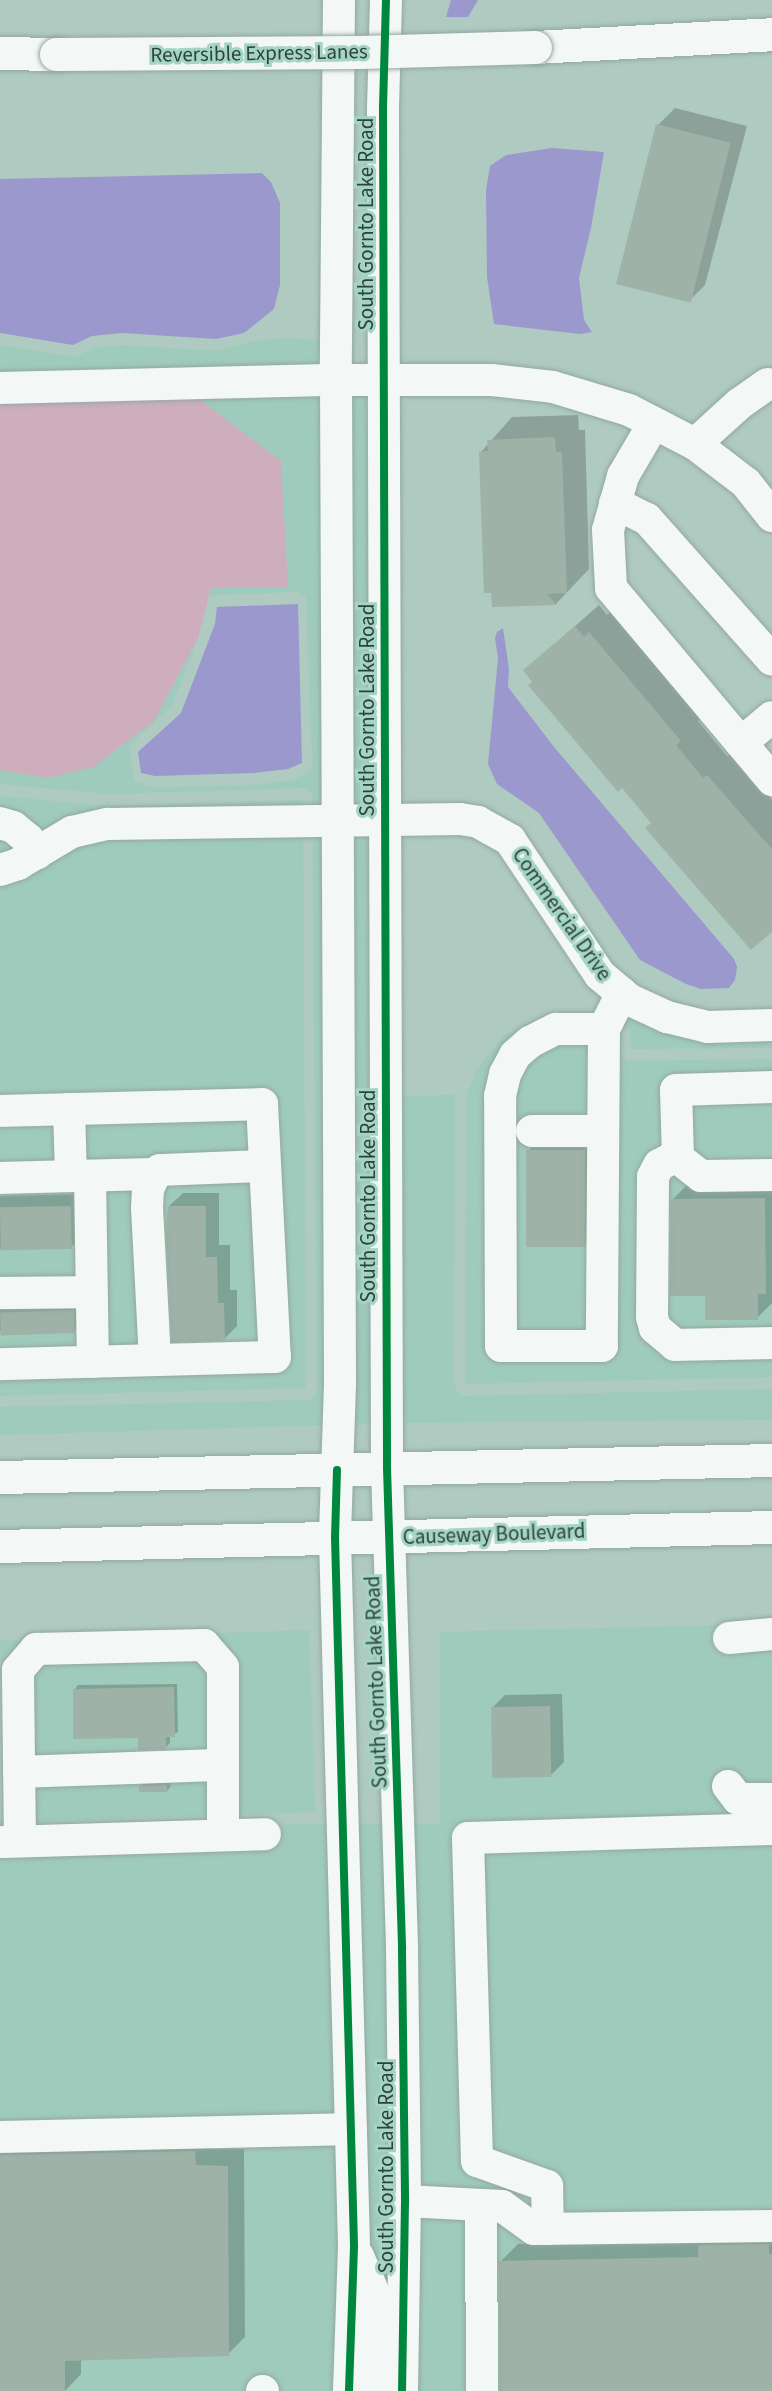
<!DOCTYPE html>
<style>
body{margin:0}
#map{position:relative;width:772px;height:2391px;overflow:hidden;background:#afcac0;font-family:"Source Sans 3",sans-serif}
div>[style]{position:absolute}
.built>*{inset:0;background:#9fcbbc;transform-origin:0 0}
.green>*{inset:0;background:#ceadbc}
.water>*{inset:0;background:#9b98cd}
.shadow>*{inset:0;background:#0003}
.building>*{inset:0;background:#9fb2a8;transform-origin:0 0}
.roads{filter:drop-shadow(0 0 2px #93a8a1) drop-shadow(0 0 2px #93a8a1)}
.minor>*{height:32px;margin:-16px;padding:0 16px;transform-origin:16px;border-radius:16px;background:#f3f7f6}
.major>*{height:33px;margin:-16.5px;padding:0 16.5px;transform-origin:16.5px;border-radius:16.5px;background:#f3f7f6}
.highway>*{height:33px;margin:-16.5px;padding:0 16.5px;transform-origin:16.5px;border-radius:16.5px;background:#f3f7f6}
.bridges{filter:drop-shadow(0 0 2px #93a8a1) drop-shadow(0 0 2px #93a8a1)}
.highway-bridge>*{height:33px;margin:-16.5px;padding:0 16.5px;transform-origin:16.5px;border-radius:16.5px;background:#f3f7f6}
.cycleway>*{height:8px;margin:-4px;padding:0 4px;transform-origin:4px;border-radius:4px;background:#00873e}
span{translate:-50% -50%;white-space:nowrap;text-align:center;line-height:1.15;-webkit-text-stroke:6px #a4d5c4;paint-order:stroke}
.street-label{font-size:21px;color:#2e423b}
</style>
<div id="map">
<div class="built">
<i style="clip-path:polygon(282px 338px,324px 340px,326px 1425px,0 1435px,0 1407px,306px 1400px,313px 1398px,317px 1388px,312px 793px,303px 788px,108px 794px,0 784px,0 770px,48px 778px,182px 669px,198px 638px,172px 705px,129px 746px,134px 781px,155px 788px,255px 785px,294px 780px,310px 771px,312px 763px,306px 597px,297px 592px,217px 595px,210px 598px,211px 588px,0 401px,0 345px,75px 357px,95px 348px,122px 345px,216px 351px,253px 341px)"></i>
<i style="clip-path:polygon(349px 394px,366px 394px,372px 824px,368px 1096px,373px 1096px,374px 1424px,351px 1425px)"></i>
<i style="clip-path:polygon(0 796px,107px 806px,303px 800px,306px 1388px,0 1396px)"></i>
<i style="clip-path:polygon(581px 1015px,620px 1035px,621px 1061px,772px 1059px,772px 1377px,465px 1384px,466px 1096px,477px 1069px,505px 1035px,542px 1016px)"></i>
<i style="clip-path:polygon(608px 1016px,772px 1039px,772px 1048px,631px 1049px,630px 1029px)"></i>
<i style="clip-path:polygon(455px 1095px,454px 1384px,458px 1394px,465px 1396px,772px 1389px,772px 1420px,399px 1423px,398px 1096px)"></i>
<i style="clip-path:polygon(772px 1624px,772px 2391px,0 2391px,0 1825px,440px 1824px,440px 1632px)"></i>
<i style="left:309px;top:1630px;width:182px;height:309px;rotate:88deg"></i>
</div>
<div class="green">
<i style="clip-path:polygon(192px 394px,281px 461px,288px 587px,211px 588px,198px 638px,154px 721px,93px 767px,48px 778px,0 770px,0 401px)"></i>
</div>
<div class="water">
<i style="clip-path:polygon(451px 0,478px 0,468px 17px,446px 17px)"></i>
<i style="clip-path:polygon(552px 148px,604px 152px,591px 228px,579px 278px,584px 320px,592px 332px,580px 334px,494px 324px,487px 277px,486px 190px,490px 166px,506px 155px)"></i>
<i style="clip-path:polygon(262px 173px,271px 182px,280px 203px,280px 285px,274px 309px,244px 333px,216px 339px,122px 333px,92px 336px,73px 345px,0 333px,0 179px)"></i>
<i style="clip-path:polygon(298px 604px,302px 763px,288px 769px,254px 773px,155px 776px,141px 773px,138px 752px,181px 713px,215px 624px,217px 607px)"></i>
<i style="clip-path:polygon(503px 628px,509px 669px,508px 687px,554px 747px,734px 959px,737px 967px,735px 980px,729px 988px,701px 989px,686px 984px,640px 960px,539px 813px,497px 784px,488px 764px,498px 658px,495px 638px,497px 632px)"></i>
</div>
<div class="shadow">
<i style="clip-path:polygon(675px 108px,747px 126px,705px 285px,688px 302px,658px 125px)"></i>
<i style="clip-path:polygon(578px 415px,579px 430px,585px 430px,589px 569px,556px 604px,493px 606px,481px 452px,512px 417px)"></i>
<i style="clip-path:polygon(599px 605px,607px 615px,613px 610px,703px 717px,698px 721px,727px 756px,731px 753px,772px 800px,772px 930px,653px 823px,525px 670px)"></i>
<i style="clip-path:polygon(598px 1137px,597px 1233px,584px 1246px,528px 1151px,541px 1138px)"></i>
<i style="clip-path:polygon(772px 1182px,772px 1303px,757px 1318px,706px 1294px,672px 1200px,689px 1183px)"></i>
<i style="clip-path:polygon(183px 1193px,219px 1193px,219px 1245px,230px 1245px,230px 1290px,237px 1290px,237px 1326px,224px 1339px,169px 1206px)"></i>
<i style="clip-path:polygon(84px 1194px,85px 1234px,71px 1247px,0 1249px,0 1196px)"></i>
<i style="clip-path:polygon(0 1306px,78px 1307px,78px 1327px,74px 1331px,0 1331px)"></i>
<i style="clip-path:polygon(177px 1684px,178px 1732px,170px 1736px,170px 1743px,166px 1747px,140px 1736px,74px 1690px,78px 1685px)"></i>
<i style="clip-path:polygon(562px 1694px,564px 1762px,551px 1775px,492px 1708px,505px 1695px)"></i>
<i style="clip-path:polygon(145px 1782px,170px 1782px,171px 1786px,167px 1791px,141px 1786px)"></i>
<i style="clip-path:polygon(212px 2134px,212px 2149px,244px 2149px,245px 2337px,228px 2354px,81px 2359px,81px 2374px,65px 2391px,0 2389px,0 2144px)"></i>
<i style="clip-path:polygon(772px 2228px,772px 2391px,502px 2391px,501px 2261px,518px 2244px,704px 2241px)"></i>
</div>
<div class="building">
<i style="left:656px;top:124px;width:77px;height:165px;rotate:14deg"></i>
<i style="clip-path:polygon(555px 437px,556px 452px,562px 452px,567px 593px,547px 594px,557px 605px,492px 607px,491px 593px,484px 593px,479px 452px,488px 451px,487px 440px)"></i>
<i style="clip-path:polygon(575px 626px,584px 637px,589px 632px,681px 741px,676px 745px,703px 778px,707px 775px,772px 849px,772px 932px,751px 950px,645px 828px,651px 823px,622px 788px,618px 792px,528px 685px,532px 682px,523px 670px)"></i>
<i style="left:526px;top:1150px;width:59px;height:97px"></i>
<i style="clip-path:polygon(765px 1198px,766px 1294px,758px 1294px,758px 1320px,705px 1320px,705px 1296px,670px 1296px,671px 1199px)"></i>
<i style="left:71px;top:1206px;width:43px;height:71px;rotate:89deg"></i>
<i style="clip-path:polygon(168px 1206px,206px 1206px,206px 1257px,217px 1257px,218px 1303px,224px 1303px,225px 1340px,172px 1342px,166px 1232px)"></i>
<i style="left:74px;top:1310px;width:23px;height:74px;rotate:88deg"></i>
<i style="clip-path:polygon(174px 1687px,175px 1737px,166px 1737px,166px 1749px,138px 1750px,138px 1738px,73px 1739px,73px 1689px)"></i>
<i style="left:550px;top:1706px;width:71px;height:59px;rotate:89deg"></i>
<i style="clip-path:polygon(167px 1785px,167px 1792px,139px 1792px,139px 1786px)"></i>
<i style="clip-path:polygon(195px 2151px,196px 2165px,228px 2166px,229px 2356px,65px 2361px,65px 2391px,0 2391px,0 2155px)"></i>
<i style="clip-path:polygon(769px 2244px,769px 2254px,772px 2254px,772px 2391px,500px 2391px,499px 2261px,698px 2257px,698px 2245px)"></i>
</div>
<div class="roads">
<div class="minor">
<i style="left:339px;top:0;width:380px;rotate:90.5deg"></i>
<i style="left:336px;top:380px;width:1004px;rotate:89.77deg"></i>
<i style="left:340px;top:1384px;width:154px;rotate:91.9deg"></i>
<i style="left:335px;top:1538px;width:709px;rotate:88.46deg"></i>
<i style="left:354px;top:2247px;width:144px;rotate:92deg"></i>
<i style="left:386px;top:0;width:109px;rotate:91.6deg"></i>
<i style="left:383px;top:109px;width:1359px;rotate:89.83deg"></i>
<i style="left:387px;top:1468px;width:482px;rotate:88.2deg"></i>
<i style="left:402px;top:1950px;width:251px;rotate:89.3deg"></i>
<i style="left:405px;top:2201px;width:190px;rotate:90.9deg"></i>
<i style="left:0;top:388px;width:336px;rotate:-1.4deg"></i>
<i style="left:336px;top:380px;width:155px"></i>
<i style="left:491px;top:380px;width:62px;rotate:6.4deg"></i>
<i style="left:553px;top:387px;width:79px;rotate:16.8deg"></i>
<i style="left:629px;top:410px;width:74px;rotate:27.3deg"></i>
<i style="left:695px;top:444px;width:64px;rotate:37.4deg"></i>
<i style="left:746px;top:483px;width:42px;rotate:51.8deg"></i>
<i style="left:654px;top:423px;width:61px;rotate:120.3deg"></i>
<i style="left:623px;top:476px;width:56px;rotate:105.5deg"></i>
<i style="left:608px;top:530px;width:58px;rotate:87deg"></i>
<i style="left:611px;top:588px;width:251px;rotate:50deg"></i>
<i style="left:695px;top:444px;width:59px;rotate:-42.3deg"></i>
<i style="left:739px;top:404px;width:35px;rotate:-35deg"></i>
<i style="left:615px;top:503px;width:36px;rotate:27deg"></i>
<i style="left:647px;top:519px;width:188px;rotate:48.4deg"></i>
<i style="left:741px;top:743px;width:40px;rotate:-40deg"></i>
<i style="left:0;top:823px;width:14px;rotate:17deg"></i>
<i style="left:13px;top:827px;width:19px;rotate:39deg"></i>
<i style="left:28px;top:839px;width:17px;rotate:57deg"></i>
<i style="left:0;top:870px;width:19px;rotate:-18deg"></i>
<i style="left:18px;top:864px;width:63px;rotate:-30.7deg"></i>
<i style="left:72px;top:832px;width:37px;rotate:-13deg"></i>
<i style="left:108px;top:824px;width:352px;rotate:-0.8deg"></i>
<i style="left:460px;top:819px;width:18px;rotate:9deg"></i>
<i style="left:478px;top:822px;width:37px;rotate:29deg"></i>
<i style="left:510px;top:840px;width:162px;rotate:56.3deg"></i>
<i style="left:600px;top:975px;width:39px;rotate:40deg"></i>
<i style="left:630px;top:1000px;width:41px;rotate:24.7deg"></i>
<i style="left:667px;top:1017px;width:42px;rotate:13.7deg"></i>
<i style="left:708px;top:1027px;width:64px;rotate:-1.8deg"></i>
<i style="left:604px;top:1029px;width:317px;rotate:90.4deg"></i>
<i style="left:602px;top:1346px;width:101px;rotate:180deg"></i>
<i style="left:501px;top:1346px;width:250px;rotate:-90.2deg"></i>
<i style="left:500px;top:1096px;width:23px;rotate:-77deg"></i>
<i style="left:505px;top:1074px;width:21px;rotate:-62deg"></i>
<i style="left:515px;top:1055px;width:20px;rotate:-41deg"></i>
<i style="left:530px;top:1042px;width:29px;rotate:-27deg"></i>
<i style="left:556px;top:1029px;width:48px"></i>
<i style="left:604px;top:1029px;width:40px;rotate:-63.4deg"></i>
<i style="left:772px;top:1087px;width:96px;rotate:178.2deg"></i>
<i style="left:676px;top:1090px;width:68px;rotate:88.3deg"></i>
<i style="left:678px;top:1158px;width:29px;rotate:38deg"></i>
<i style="left:701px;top:1176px;width:71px;rotate:-0.8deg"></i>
<i style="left:69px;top:1109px;width:67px;rotate:88.3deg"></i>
<i style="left:0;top:1111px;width:262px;rotate:-1.5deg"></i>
<i style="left:262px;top:1104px;width:253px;rotate:87.1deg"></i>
<i style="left:275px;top:1357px;width:275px;rotate:178.5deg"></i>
<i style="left:532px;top:1131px;width:70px"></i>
<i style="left:678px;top:1155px;width:21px;rotate:152deg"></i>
<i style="left:659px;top:1165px;width:13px;rotate:117deg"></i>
<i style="left:653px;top:1177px;width:140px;rotate:90.4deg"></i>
<i style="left:652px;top:1317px;width:11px;rotate:75deg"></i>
<i style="left:655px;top:1328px;width:26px;rotate:40deg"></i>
<i style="left:675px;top:1345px;width:97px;rotate:-1.2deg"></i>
<i style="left:90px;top:1176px;width:186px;rotate:89.1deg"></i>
<i style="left:0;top:1178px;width:155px;rotate:-1.5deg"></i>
<i style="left:0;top:1293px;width:91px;rotate:-0.6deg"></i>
<i style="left:155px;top:1360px;width:152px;rotate:-93deg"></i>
<i style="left:147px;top:1208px;width:19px;rotate:-87deg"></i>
<i style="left:148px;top:1189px;width:17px;rotate:-65deg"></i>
<i style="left:155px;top:1174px;width:6px;rotate:-39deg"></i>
<i style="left:160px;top:1170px;width:105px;rotate:-2.2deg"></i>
<i style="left:729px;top:1638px;width:43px;rotate:-5.3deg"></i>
<i style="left:19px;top:1772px;width:204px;rotate:-2deg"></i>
<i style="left:728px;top:1786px;width:16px;rotate:52deg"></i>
<i style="left:738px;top:1799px;width:34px"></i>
<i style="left:20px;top:1841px;width:171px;rotate:-90.7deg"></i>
<i style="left:18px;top:1670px;width:28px;rotate:-49deg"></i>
<i style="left:36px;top:1649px;width:168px;rotate:-1.4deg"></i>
<i style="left:204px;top:1645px;width:29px;rotate:49deg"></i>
<i style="left:223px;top:1667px;width:168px;rotate:90deg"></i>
<i style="left:1px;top:1842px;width:264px;rotate:-1.7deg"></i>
<i style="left:0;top:2137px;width:351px;rotate:-1.3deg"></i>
<i style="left:405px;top:2201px;width:97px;rotate:3deg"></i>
<i style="left:502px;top:2206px;width:39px;rotate:36deg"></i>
<i style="left:534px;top:2229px;width:238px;rotate:-0.7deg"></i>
<i style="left:481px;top:2205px;width:186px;rotate:89.7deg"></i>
<i style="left:548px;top:2229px;width:43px;rotate:-91.3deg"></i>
<i style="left:547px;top:2186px;width:74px;rotate:-160.3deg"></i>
<i style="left:477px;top:2161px;width:323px;rotate:-91.6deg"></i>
<i style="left:468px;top:1838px;width:304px;rotate:-1.7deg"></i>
<i style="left:358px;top:2256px;width:46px;rotate:66.8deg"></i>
<i style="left:376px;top:2298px;width:93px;rotate:88.8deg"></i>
<i style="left:262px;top:2391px;width:1px"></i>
</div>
<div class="major">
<i style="left:0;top:1477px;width:772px;rotate:-1.26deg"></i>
<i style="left:0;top:1546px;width:772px;rotate:-1.41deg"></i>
</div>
<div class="highway">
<i style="left:535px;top:47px;width:237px;rotate:-3.1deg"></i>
<i style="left:0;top:53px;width:56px;rotate:1deg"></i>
</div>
</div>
<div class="bridges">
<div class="highway-bridge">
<i style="left:56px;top:54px;width:304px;rotate:-0.4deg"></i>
<i style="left:360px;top:52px;width:175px;rotate:-1.6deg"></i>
</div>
</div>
<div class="cycleway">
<i style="left:386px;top:0;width:109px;rotate:91.6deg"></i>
<i style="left:383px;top:109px;width:1359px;rotate:89.83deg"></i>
<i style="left:387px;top:1468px;width:482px;rotate:88.2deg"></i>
<i style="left:402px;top:1950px;width:251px;rotate:89.3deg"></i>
<i style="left:405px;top:2201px;width:190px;rotate:90.9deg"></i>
<i style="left:337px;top:1470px;width:68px;rotate:91.7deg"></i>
<i style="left:335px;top:1538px;width:709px;rotate:88.46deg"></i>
<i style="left:354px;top:2247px;width:144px;rotate:92deg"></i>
</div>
<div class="street-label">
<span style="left:259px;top:53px;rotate:-1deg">Reversible Express Lanes</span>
<span style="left:366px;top:224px;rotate:-90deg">South Gornto Lake Road</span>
<span style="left:367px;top:710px;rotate:-90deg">South Gornto Lake Road</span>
<span style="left:562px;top:914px;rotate:55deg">Commercial Drive</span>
<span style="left:368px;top:1196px;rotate:-90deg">South Gornto Lake Road</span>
<span style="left:494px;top:1534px;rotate:-2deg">Causeway Boulevard</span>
<span style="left:376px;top:1682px;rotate:-92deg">South Gornto Lake Road</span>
<span style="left:386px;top:2167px;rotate:-90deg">South Gornto Lake Road</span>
</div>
</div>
